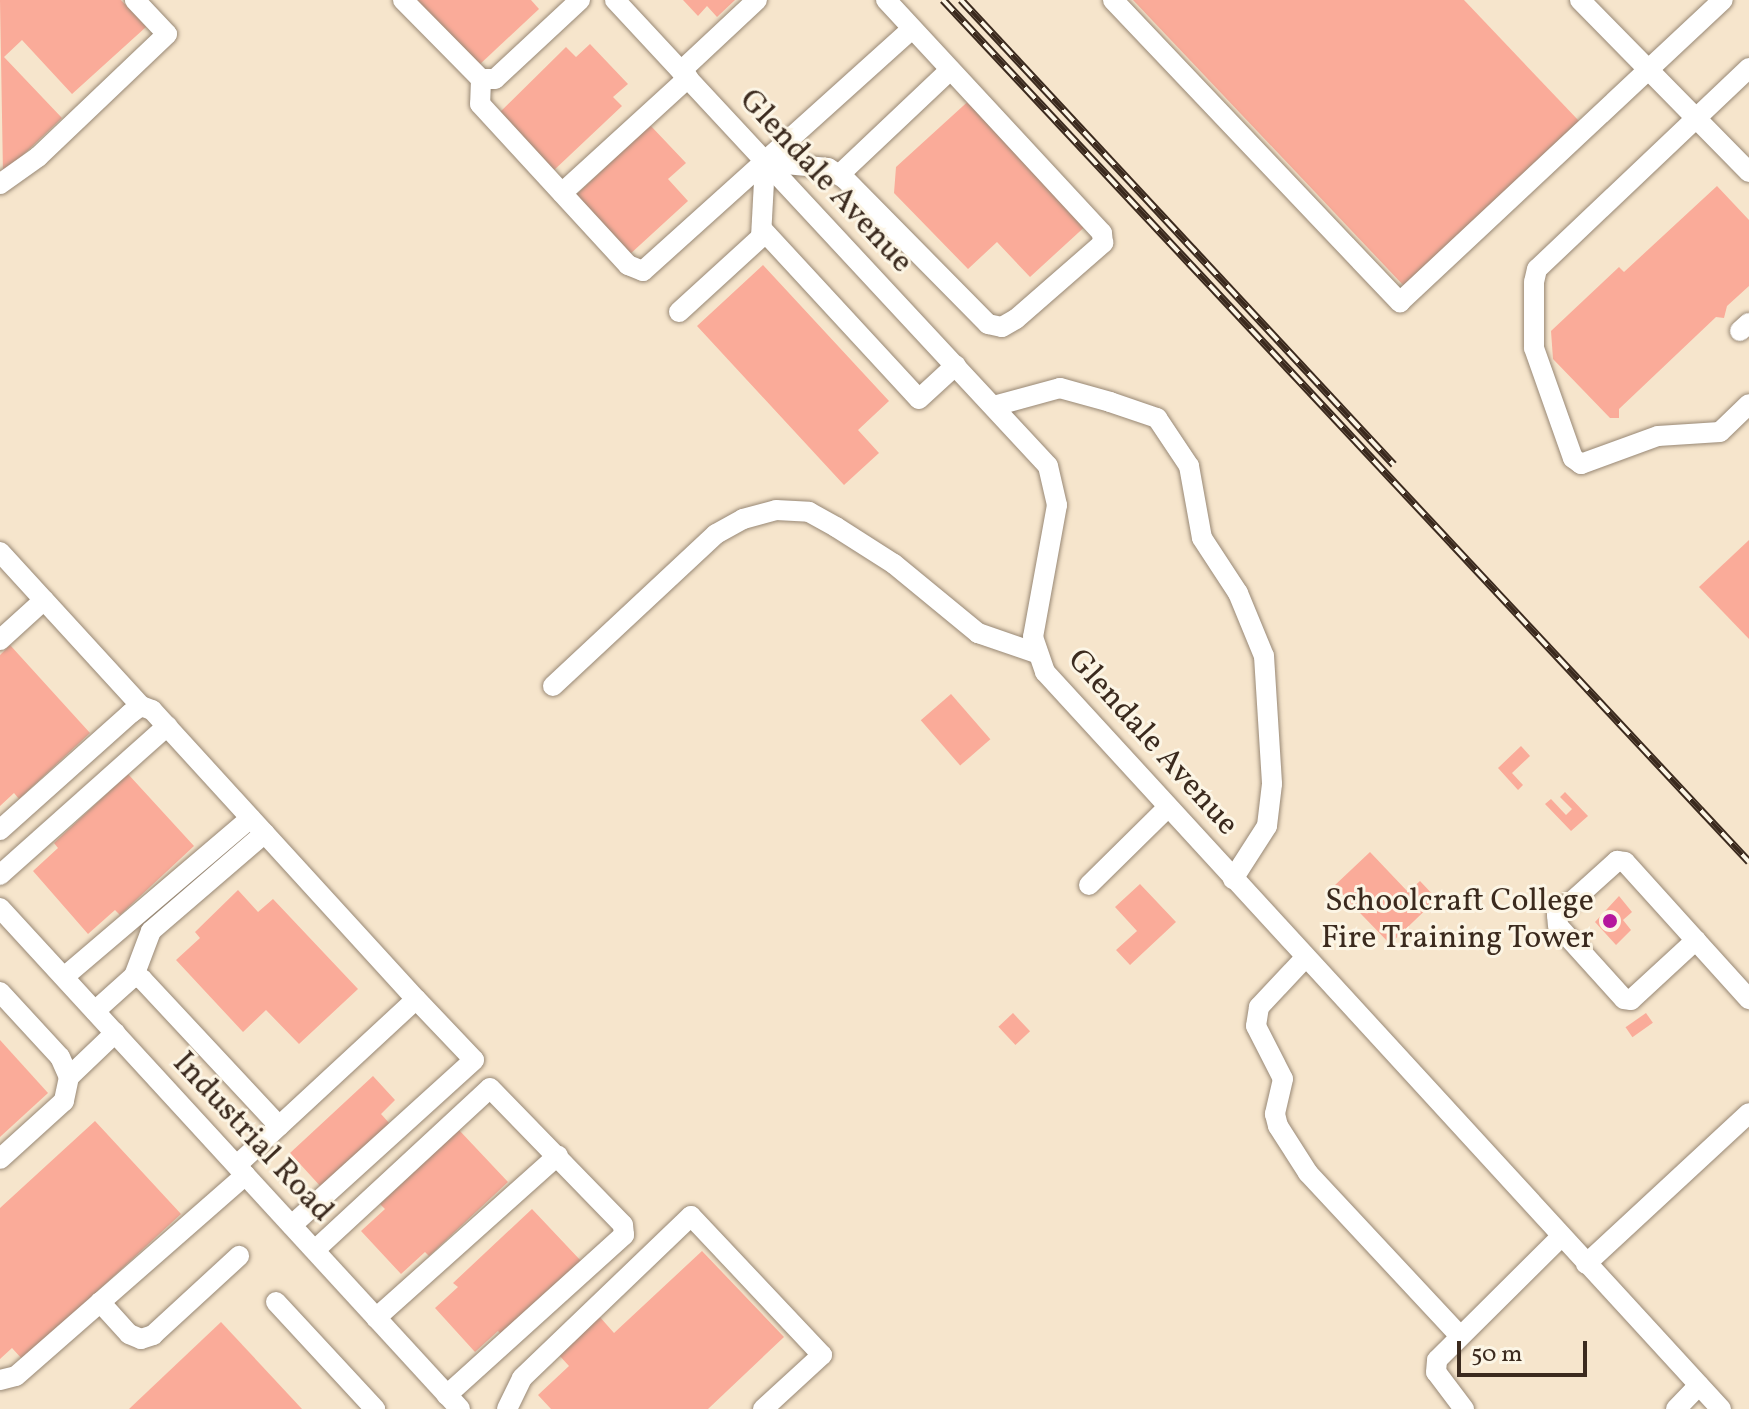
<!DOCTYPE html>
<style>
body{margin:0}
#map{position:relative;width:1749px;height:1409px;overflow:hidden;background:#f6e5cc;font-family:Vollkorn,serif}
div>[style]{position:absolute}
.building>*{inset:0;background:#faab99;transform-origin:0 0}
.roads{filter:drop-shadow(0 0 2px #988875) drop-shadow(0 0 2px #988875)}
.minor>*{height:20px;margin:-10px;padding:0 10px;transform-origin:10px;border-radius:10px;background:#fff}
.rail>*{height:8px;margin-top:-4px;transform-origin:0;background:repeating-linear-gradient(90deg,#fcf5e5 0 15px,#3b2a1e 0 30px);box-sizing:border-box;border-block:2px solid #3b2a1e}
.dots>*{width:22px;height:22px;translate:-50% -50%;box-sizing:border-box;border:4px solid #fcf5e5;border-radius:50%}
span{translate:-50% -50%;white-space:nowrap;text-align:center;line-height:1.15;-webkit-text-stroke:6px #fcf5e5;paint-order:stroke}
.street-label{font-size:32px;color:#3b2a1e}
.poi-label{font-size:32px;color:#3b2a1e}
.right{translate:-100% -50%;text-align:right}
.scale{position:absolute;left:1457px;top:1341px;width:130px;height:36px;box-sizing:border-box;border:4px solid #3b2a1e;border-top:0;padding-left:10px;font-size:24px;line-height:28px;white-space:nowrap;color:#3b2a1e;-webkit-text-stroke:6px #fcf5e5;paint-order:stroke}
</style>
<div id="map">
<div class="building">
<i style="clip-path:polygon(0 0,121px 0,146px 27px,72px 94px,22px 40px,4px 57px,62px 118px,3px 174px)"></i>
<i style="clip-path:polygon(417px 0,531px 0,539px 9px,478px 66px)"></i>
<i style="clip-path:polygon(683px 0,735px 0,717px 17px,707px 6px,698px 16px)"></i>
<i style="clip-path:polygon(1133px 0,1464px 0,1579px 121px,1404px 286px)"></i>
<i style="clip-path:polygon(590px 44px,628px 84px,613px 97px,622px 106px,552px 172px,498px 114px,566px 47px,576px 57px)"></i>
<i style="clip-path:polygon(974px 96px,1090px 222px,1030px 277px,997px 242px,968px 269px,894px 193px,896px 167px)"></i>
<i style="clip-path:polygon(650px 125px,686px 163px,668px 179px,688px 201px,629px 255px,575px 196px)"></i>
<i style="clip-path:polygon(1717px 186px,1749px 220px,1749px 286px,1727px 306px,1724px 318px,1716px 317px,1619px 409px,1619px 418px,1610px 418px,1553px 359px,1551px 331px,1619px 267px,1624px 272px)"></i>
<i style="clip-path:polygon(763px 265px,889px 401px,858px 430px,879px 453px,844px 485px,697px 326px)"></i>
<i style="clip-path:polygon(1749px 540px,1749px 639px,1699px 587px)"></i>
<i style="clip-path:polygon(10px 645px,90px 733px,19px 799px,14px 793px,0 806px,0 655px)"></i>
<i style="left:951px;top:694px;width:60px;height:40px;rotate:49deg"></i>
<i style="clip-path:polygon(1521px 746px,1530px 756px,1512px 773px,1523px 785px,1518px 790px,1498px 768px)"></i>
<i style="clip-path:polygon(128px 774px,194px 846px,120px 915px,115px 910px,88px 934px,33px 871px,58px 848px,54px 843px)"></i>
<i style="clip-path:polygon(1565px 792px,1588px 816px,1571px 831px,1545px 804px,1551px 799px,1566px 815px,1572px 809px,1560px 797px)"></i>
<i style="clip-path:polygon(1370px 852px,1408px 892px,1420px 881px,1437px 899px,1390px 944px,1334px 886px)"></i>
<i style="clip-path:polygon(1140px 884px,1176px 922px,1130px 965px,1116px 950px,1137px 931px,1115px 907px)"></i>
<i style="clip-path:polygon(238px 890px,258px 912px,273px 899px,358px 989px,299px 1044px,266px 1010px,243px 1032px,176px 960px,200px 938px,195px 932px)"></i>
<i style="clip-path:polygon(1619px 896px,1632px 912px,1623px 920px,1631px 930px,1616px 945px,1595px 922px)"></i>
<i style="left:1013px;top:1013px;width:25px;height:20px;rotate:47deg"></i>
<i style="left:1646px;top:1013px;width:12px;height:25px;rotate:55deg"></i>
<i style="clip-path:polygon(0 1040px,48px 1093px,0 1137px)"></i>
<i style="clip-path:polygon(373px 1076px,395px 1100px,381px 1114px,390px 1124px,322px 1188px,290px 1153px)"></i>
<i style="clip-path:polygon(95px 1121px,181px 1214px,23px 1360px,12px 1348px,0 1359px,0 1208px)"></i>
<i style="clip-path:polygon(459px 1130px,508px 1182px,429px 1256px,425px 1252px,401px 1274px,361px 1231px,385px 1209px,380px 1204px)"></i>
<i style="clip-path:polygon(532px 1209px,582px 1262px,503px 1336px,498px 1331px,475px 1352px,435px 1308px,458px 1287px,453px 1283px)"></i>
<i style="clip-path:polygon(702px 1251px,784px 1337px,708px 1409px,551px 1409px,538px 1395px,569px 1366px,558px 1354px,599px 1316px,614px 1333px)"></i>
<i style="clip-path:polygon(221px 1322px,302px 1409px,129px 1409px)"></i>
</div>
<div class="roads">
<div class="minor">
<i style="left:403px;top:0;width:111px;rotate:45.4deg"></i>
<i style="left:481px;top:79px;width:14px"></i>
<i style="left:495px;top:79px;width:116px;rotate:-42.9deg"></i>
<i style="left:615px;top:0;width:636px;rotate:47.1deg"></i>
<i style="left:1048px;top:466px;width:40px;rotate:77deg"></i>
<i style="left:1057px;top:505px;width:134px;rotate:100.3deg"></i>
<i style="left:1033px;top:637px;width:37px;rotate:71deg"></i>
<i style="left:1045px;top:672px;width:1000px;rotate:47.47deg"></i>
<i style="left:1113px;top:0;width:417px;rotate:46.5deg"></i>
<i style="left:1400px;top:302px;width:442px;rotate:-43.1deg"></i>
<i style="left:1580px;top:0;width:241px;rotate:45.5deg"></i>
<i style="left:1749px;top:68px;width:292px;rotate:136.5deg"></i>
<i style="left:1537px;top:269px;width:13px;rotate:103deg"></i>
<i style="left:1534px;top:282px;width:66px;rotate:90deg"></i>
<i style="left:1534px;top:348px;width:117px;rotate:70.5deg"></i>
<i style="left:1573px;top:458px;width:10px;rotate:37deg"></i>
<i style="left:1581px;top:464px;width:82px;rotate:-20deg"></i>
<i style="left:1658px;top:436px;width:62px;rotate:-3.7deg"></i>
<i style="left:1720px;top:432px;width:40px;rotate:-44deg"></i>
<i style="left:681px;top:71px;width:104px;rotate:-43.1deg"></i>
<i style="left:481px;top:79px;width:25px;rotate:92deg"></i>
<i style="left:480px;top:104px;width:219px;rotate:47.4deg"></i>
<i style="left:628px;top:265px;width:16px;rotate:22deg"></i>
<i style="left:643px;top:271px;width:362px;rotate:-42deg"></i>
<i style="left:765px;top:162px;width:63px;rotate:5.4deg"></i>
<i style="left:828px;top:168px;width:20px;rotate:33deg"></i>
<i style="left:845px;top:179px;width:204px;rotate:45.4deg"></i>
<i style="left:988px;top:324px;width:14px;rotate:12deg"></i>
<i style="left:1002px;top:327px;width:16px;rotate:-30deg"></i>
<i style="left:1016px;top:319px;width:116px;rotate:-41.1deg"></i>
<i style="left:1103px;top:243px;width:10px;rotate:-96deg"></i>
<i style="left:1102px;top:233px;width:318px;rotate:-132.8deg"></i>
<i style="left:839px;top:175px;width:153px;rotate:-43.4deg"></i>
<i style="left:0;top:184px;width:47px;rotate:-35.4deg"></i>
<i style="left:38px;top:157px;width:178px;rotate:-43.6deg"></i>
<i style="left:167px;top:34px;width:47px;rotate:-133.3deg"></i>
<i style="left:562px;top:193px;width:171px;rotate:-42.4deg"></i>
<i style="left:762px;top:229px;width:231px;rotate:47.3deg"></i>
<i style="left:919px;top:399px;width:50px;rotate:-42.6deg"></i>
<i style="left:679px;top:312px;width:111px;rotate:-42.4deg"></i>
<i style="left:761px;top:237px;width:75px;rotate:-86.9deg"></i>
<i style="left:1740px;top:331px;width:12px;rotate:-42deg"></i>
<i style="left:994px;top:406px;width:68px;rotate:-15.3deg"></i>
<i style="left:1060px;top:388px;width:52px;rotate:15.6deg"></i>
<i style="left:1110px;top:402px;width:50px;rotate:18.8deg"></i>
<i style="left:1157px;top:418px;width:58px;rotate:56.3deg"></i>
<i style="left:1189px;top:466px;width:73px;rotate:79.8deg"></i>
<i style="left:1202px;top:538px;width:66px;rotate:56.8deg"></i>
<i style="left:1238px;top:593px;width:68px;rotate:67.6deg"></i>
<i style="left:1264px;top:656px;width:128px;rotate:86.4deg"></i>
<i style="left:1272px;top:784px;width:42px;rotate:96.8deg"></i>
<i style="left:1267px;top:826px;width:63px;rotate:122.7deg"></i>
<i style="left:0;top:552px;width:65px;rotate:47.5deg"></i>
<i style="left:0;top:640px;width:59px;rotate:-42.3deg"></i>
<i style="left:44px;top:600px;width:144px;rotate:47.5deg"></i>
<i style="left:553px;top:686px;width:223px;rotate:-43deg"></i>
<i style="left:716px;top:534px;width:31px;rotate:-29deg"></i>
<i style="left:743px;top:519px;width:34px;rotate:-15deg"></i>
<i style="left:776px;top:510px;width:33px;rotate:3deg"></i>
<i style="left:809px;top:512px;width:31px;rotate:29deg"></i>
<i style="left:836px;top:527px;width:69px;rotate:32.5deg"></i>
<i style="left:894px;top:564px;width:109px;rotate:39.4deg"></i>
<i style="left:978px;top:633px;width:61px;rotate:19deg"></i>
<i style="left:0;top:830px;width:176px;rotate:-41.8deg"></i>
<i style="left:131px;top:713px;width:12px;rotate:-35deg"></i>
<i style="left:141px;top:706px;width:12px;rotate:20deg"></i>
<i style="left:152px;top:710px;width:391px;rotate:47.6deg"></i>
<i style="left:0;top:875px;width:224px;rotate:-41.7deg"></i>
<i style="left:1089px;top:885px;width:111px;rotate:-44.6deg"></i>
<i style="left:0;top:908px;width:680px;rotate:47.44deg"></i>
<i style="left:1696px;top:940px;width:88px;rotate:137.3deg"></i>
<i style="left:1631px;top:1000px;width:7px;rotate:-172deg"></i>
<i style="left:1624px;top:999px;width:98px;rotate:-132.1deg"></i>
<i style="left:1558px;top:926px;width:11px;rotate:-95deg"></i>
<i style="left:1557px;top:915px;width:81px;rotate:-42deg"></i>
<i style="left:1617px;top:861px;width:8px;rotate:7deg"></i>
<i style="left:1625px;top:862px;width:185px;rotate:47.9deg"></i>
<i style="left:1304px;top:959px;width:66px;rotate:133.2deg"></i>
<i style="left:1259px;top:1007px;width:19px;rotate:99deg"></i>
<i style="left:1256px;top:1026px;width:59px;rotate:63deg"></i>
<i style="left:1283px;top:1079px;width:36px;rotate:103deg"></i>
<i style="left:1275px;top:1114px;width:12px;rotate:76deg"></i>
<i style="left:1278px;top:1126px;width:56px;rotate:57.4deg"></i>
<i style="left:1308px;top:1173px;width:221px;rotate:47deg"></i>
<i style="left:134px;top:976px;width:48px;rotate:-69.3deg"></i>
<i style="left:151px;top:931px;width:150px;rotate:-40.7deg"></i>
<i style="left:64px;top:977px;width:245px;rotate:-40.4deg"></i>
<i style="left:0;top:992px;width:88px;rotate:47.3deg"></i>
<i style="left:60px;top:1057px;width:22px;rotate:66deg"></i>
<i style="left:69px;top:1077px;width:25px;rotate:102deg"></i>
<i style="left:64px;top:1101px;width:86px;rotate:137.8deg"></i>
<i style="left:95px;top:1011px;width:52px;rotate:-41.9deg"></i>
<i style="left:134px;top:976px;width:9px;rotate:21deg"></i>
<i style="left:142px;top:979px;width:201px;rotate:47deg"></i>
<i style="left:69px;top:1077px;width:64px;rotate:-43.7deg"></i>
<i style="left:237px;top:1165px;width:244px;rotate:-42.8deg"></i>
<i style="left:416px;top:999px;width:84px;rotate:46.4deg"></i>
<i style="left:474px;top:1060px;width:246px;rotate:137.8deg"></i>
<i style="left:315px;top:1250px;width:238px;rotate:-42.8deg"></i>
<i style="left:490px;top:1088px;width:191px;rotate:45.8deg"></i>
<i style="left:623px;top:1225px;width:10px;rotate:84deg"></i>
<i style="left:624px;top:1235px;width:239px;rotate:137.9deg"></i>
<i style="left:1586px;top:1264px;width:222px;rotate:-42.8deg"></i>
<i style="left:100px;top:1302px;width:43px;rotate:47.8deg"></i>
<i style="left:129px;top:1334px;width:13px;rotate:23deg"></i>
<i style="left:141px;top:1339px;width:13px;rotate:-18deg"></i>
<i style="left:153px;top:1335px;width:117px;rotate:-42.6deg"></i>
<i style="left:276px;top:1302px;width:146px;rotate:47.2deg"></i>
<i style="left:376px;top:1318px;width:244px;rotate:-41.8deg"></i>
<i style="left:0;top:1380px;width:16px;rotate:-14deg"></i>
<i style="left:16px;top:1376px;width:305px;rotate:-41.2deg"></i>
<i style="left:507px;top:1409px;width:34px;rotate:-64deg"></i>
<i style="left:522px;top:1378px;width:234px;rotate:-43.8deg"></i>
<i style="left:691px;top:1216px;width:191px;rotate:46.7deg"></i>
<i style="left:822px;top:1355px;width:80px;rotate:137.5deg"></i>
<i style="left:1464px;top:1409px;width:46px;rotate:-127.1deg"></i>
<i style="left:1436px;top:1372px;width:12px;rotate:-85deg"></i>
<i style="left:1437px;top:1360px;width:175px;rotate:-44.8deg"></i>
<i style="left:1676px;top:1409px;width:33px;rotate:-46deg"></i>
</div>
</div>
<div class="rail">
<i style="left:943px;top:0;width:1180px;rotate:46.92deg"></i>
<i style="left:961px;top:0;width:635px;rotate:47.04deg"></i>
</div>
<div class="dots">
<i style="left:1610px;top:921px;background:#b5179e"></i>
</div>
<div class="street-label">
<span style="left:825px;top:182px;rotate:47deg">Glendale Avenue</span>
<span style="left:1152px;top:743px;rotate:48deg">Glendale Avenue</span>
<span style="left:252px;top:1138px;rotate:47deg">Industrial Road</span>
</div>
<div class="poi-label">
<span class="right" style="left:1594px;top:921px">Schoolcraft College<br>Fire Training Tower</span>
</div>
<div class="scale">50 m</div>
</div>
